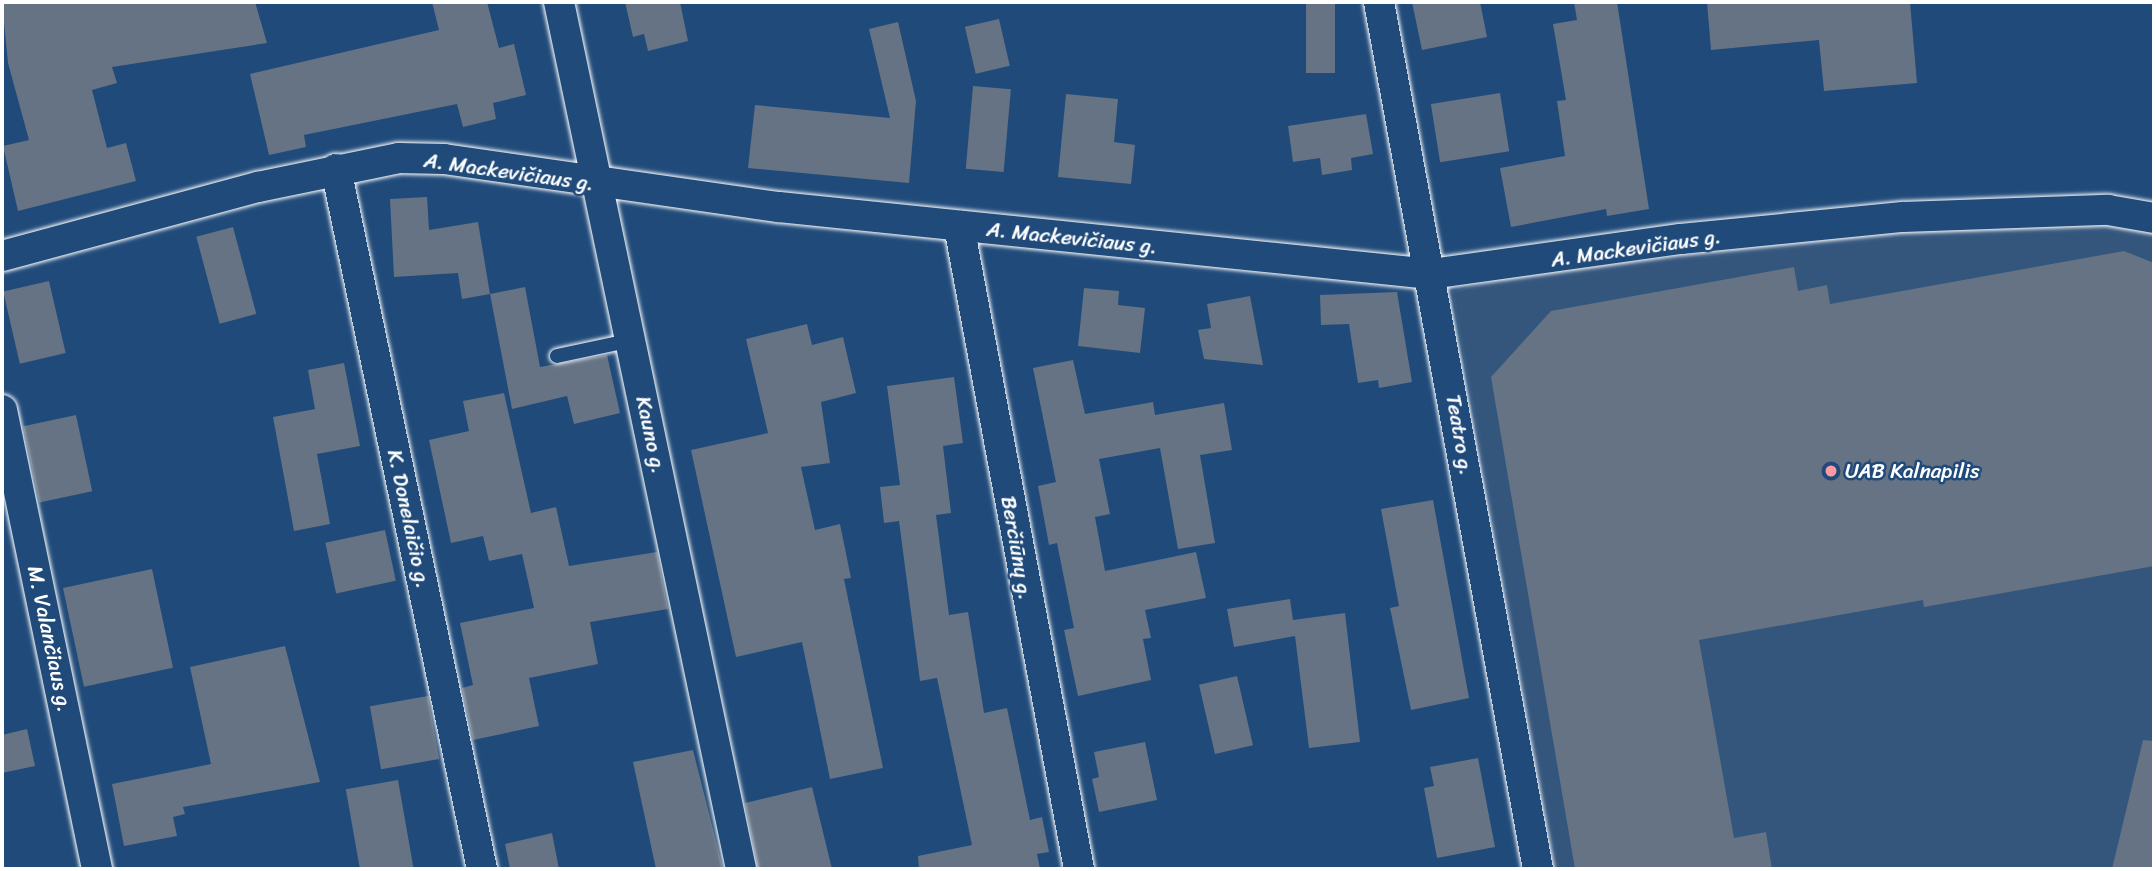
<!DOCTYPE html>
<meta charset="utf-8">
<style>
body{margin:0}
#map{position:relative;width:2156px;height:871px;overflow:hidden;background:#1f4a7a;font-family:Sriracha,sans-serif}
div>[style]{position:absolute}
.built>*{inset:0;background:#34567d}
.building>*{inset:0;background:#657384;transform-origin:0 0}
.roads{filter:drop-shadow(0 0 2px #fff) drop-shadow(0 0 2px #fff)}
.service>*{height:14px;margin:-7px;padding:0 7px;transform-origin:7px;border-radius:7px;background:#1f4a7a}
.minor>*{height:30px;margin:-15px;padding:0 15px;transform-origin:15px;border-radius:15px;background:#1f4a7a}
.dots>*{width:19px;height:19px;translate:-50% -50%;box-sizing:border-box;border:4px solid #1f4a7a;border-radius:50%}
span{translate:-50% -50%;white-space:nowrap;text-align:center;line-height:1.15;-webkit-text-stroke:5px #1f4a7a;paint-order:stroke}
.street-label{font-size:21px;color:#fff}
.poi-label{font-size:21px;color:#fff}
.left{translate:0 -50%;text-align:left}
.frame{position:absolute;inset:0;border:4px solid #fff;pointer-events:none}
</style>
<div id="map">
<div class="built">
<i style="clip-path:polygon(2121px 223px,2154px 228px,2154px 869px,1555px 869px,1452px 291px,1522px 275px,1900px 230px)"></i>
</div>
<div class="building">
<i style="clip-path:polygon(2px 2px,255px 2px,267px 43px,112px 67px,117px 83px,92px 90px,107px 148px,126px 143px,136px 181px,18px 211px,3px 146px,29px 140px,8px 63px)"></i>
<i style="clip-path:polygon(432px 2px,487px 2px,499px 48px,514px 44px,526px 95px,493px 103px,496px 119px,463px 127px,457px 104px,304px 135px,306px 147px,269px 155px,250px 74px,439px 30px)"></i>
<i style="clip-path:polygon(625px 2px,680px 2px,688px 41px,648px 51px,644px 34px,633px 37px)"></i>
<i style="left:1306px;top:2px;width:29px;height:71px"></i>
<i style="clip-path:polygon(1412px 2px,1480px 2px,1487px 37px,1422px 50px)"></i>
<i style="clip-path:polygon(1574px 2px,1617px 2px,1649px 209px,1607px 216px,1606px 209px,1511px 227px,1500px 168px,1565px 156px,1557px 101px,1566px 100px,1553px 24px,1577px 20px)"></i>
<i style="clip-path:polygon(1707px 2px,1910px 2px,1917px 83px,1824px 91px,1819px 40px,1711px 50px)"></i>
<i style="left:999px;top:19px;width:48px;height:35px;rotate:77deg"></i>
<i style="clip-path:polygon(898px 22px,916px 101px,909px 183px,748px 168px,755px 105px,890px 118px,869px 29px)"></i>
<i style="left:973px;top:86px;width:38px;height:83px;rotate:5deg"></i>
<i style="left:1500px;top:93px;width:59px;height:70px;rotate:81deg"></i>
<i style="clip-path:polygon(1066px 94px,1118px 99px,1114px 142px,1135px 145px,1131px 184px,1058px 177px)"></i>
<i style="clip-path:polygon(1366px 114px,1373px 154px,1351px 158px,1352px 170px,1322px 175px,1320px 158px,1293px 162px,1288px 126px)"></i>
<i style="clip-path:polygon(427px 197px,429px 230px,478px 222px,490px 294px,462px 299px,458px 273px,394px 277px,390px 199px)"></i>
<i style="left:233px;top:227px;width:90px;height:38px;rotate:75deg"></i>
<i style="clip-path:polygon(2124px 251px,2154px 263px,2154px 566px,1924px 607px,1923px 600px,1699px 640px,1734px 838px,1766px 832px,1772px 869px,1575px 869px,1491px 377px,1551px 311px,1794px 267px,1798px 291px,1827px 285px,1830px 304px)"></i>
<i style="left:49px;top:281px;width:74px;height:47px;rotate:77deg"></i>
<i style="clip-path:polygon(525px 287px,540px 367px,607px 355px,620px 413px,574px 424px,567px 396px,512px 409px,490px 294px)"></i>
<i style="clip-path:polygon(1084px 288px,1119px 291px,1118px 305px,1145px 308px,1140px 353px,1078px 346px)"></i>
<i style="clip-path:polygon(1397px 292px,1412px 382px,1379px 388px,1378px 380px,1358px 383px,1349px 324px,1321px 325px,1320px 295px)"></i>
<i style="clip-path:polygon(1250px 296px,1263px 365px,1204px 359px,1198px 330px,1211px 328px,1207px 304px)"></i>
<i style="clip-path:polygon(807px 324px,812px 345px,843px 337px,856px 393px,821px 402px,830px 463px,801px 467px,815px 530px,840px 524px,851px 578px,844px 579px,883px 768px,830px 779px,802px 642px,736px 657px,691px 450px,768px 433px,746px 339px)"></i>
<i style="clip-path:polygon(1073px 360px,1085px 414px,1153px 402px,1155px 415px,1224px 403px,1232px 450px,1200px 455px,1215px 543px,1178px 549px,1160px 448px,1099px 459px,1110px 514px,1095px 517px,1105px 571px,1196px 552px,1206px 598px,1145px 610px,1151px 638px,1143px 639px,1151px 680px,1078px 696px,1064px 630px,1074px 628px,1057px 543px,1049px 545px,1038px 486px,1056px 482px,1033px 368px)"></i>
<i style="clip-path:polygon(344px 363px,360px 446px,317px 454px,330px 524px,294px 531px,273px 417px,315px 409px,308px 370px)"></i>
<i style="clip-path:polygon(954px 377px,963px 443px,943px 446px,951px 513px,936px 515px,949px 615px,968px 612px,984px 713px,1007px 708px,1030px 820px,1042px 817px,1049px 852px,1037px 854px,1040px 869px,919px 869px,918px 856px,972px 845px,937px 678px,920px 681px,899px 521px,884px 523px,880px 487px,900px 485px,887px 386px)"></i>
<i style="clip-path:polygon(504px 393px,531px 513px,556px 507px,569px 566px,657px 552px,668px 609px,590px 622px,598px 664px,529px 678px,539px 726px,473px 740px,462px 688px,473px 685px,460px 623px,534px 608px,522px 554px,489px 561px,483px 536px,451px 543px,429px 440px,469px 431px,463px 401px)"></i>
<i style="left:76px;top:415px;width:78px;height:54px;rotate:78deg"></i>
<i style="clip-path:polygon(1433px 500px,1469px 698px,1411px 710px,1390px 608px,1399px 606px,1381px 509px)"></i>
<i style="left:385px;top:530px;width:52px;height:61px;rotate:78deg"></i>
<i style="left:152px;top:569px;width:101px;height:91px;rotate:78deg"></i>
<i style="clip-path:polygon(1290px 599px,1293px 620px,1345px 613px,1360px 742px,1309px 748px,1295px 636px,1234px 647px,1227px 609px)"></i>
<i style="clip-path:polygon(285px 646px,320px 782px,183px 807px,185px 814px,173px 817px,177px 836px,124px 846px,112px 784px,211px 764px,190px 667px)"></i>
<i style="left:1237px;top:676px;width:71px;height:39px;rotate:77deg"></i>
<i style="left:428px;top:696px;width:64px;height:59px;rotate:80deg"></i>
<i style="clip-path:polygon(27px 729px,35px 766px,2px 773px,2px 735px)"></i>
<i style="clip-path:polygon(2143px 740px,2154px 741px,2154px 869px,2112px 869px)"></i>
<i style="clip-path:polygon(1145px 742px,1157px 800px,1099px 812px,1092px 779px,1099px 777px,1094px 752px)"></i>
<i style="clip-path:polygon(693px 750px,723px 869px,656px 869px,633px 762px)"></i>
<i style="clip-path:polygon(1478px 758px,1495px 847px,1437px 858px,1424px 788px,1434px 786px,1430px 767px)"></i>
<i style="left:398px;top:780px;width:90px;height:53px;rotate:80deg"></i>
<i style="clip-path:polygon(812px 787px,832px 869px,758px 869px,745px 803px)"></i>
<i style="clip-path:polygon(552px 833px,559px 869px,510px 869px,505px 844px)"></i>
</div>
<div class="roads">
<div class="service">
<i style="left:557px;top:356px;width:77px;rotate:-12deg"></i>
</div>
<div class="minor">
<i style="left:559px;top:2px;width:886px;rotate:78.14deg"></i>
<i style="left:1379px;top:2px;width:881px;rotate:79.61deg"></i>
<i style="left:336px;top:169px;width:715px;rotate:78.22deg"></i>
<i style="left:959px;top:226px;width:654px;rotate:79.43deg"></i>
<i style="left:2px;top:256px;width:265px;rotate:-15.1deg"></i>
<i style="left:258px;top:187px;width:144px;rotate:-11.6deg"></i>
<i style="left:399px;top:158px;width:45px;rotate:1.3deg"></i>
<i style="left:444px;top:159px;width:338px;rotate:8.2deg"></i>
<i style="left:779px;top:207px;width:655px;rotate:5.87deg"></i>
<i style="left:1431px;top:274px;width:252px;rotate:-8deg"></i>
<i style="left:1681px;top:239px;width:223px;rotate:-5.7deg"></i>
<i style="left:1903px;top:217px;width:205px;rotate:-2deg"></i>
<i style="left:2108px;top:210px;width:47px;rotate:9.9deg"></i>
<i style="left:2px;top:410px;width:469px;rotate:78.3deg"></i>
</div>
</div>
<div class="dots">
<i style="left:1831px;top:471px;background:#ff9aa2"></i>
</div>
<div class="street-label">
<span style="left:509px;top:172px;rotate:8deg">A. Mackevičiaus g.</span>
<span style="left:1072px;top:238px;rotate:6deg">A. Mackevičiaus g.</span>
<span style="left:1636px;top:248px;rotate:-8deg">A. Mackevičiaus g.</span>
<span style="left:651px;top:435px;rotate:78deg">Kauno g.</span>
<span style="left:1460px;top:435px;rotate:80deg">Teatro g.</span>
<span style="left:409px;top:519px;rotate:78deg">K. Donelaičio g.</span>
<span style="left:1017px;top:548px;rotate:80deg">Berčiūnų g.</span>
<span style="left:50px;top:639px;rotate:78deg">M. Valančiaus g.</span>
</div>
<div class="poi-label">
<span class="left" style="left:1845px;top:471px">UAB Kalnapilis</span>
</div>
<div class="frame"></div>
</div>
